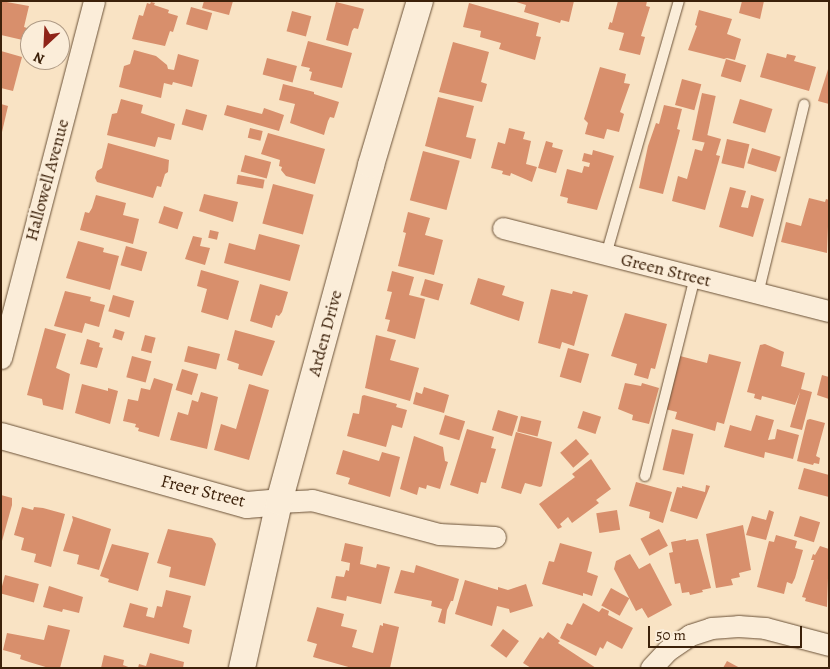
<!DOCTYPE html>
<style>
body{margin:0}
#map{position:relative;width:830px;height:669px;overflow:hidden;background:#f9e3c4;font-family:Alegreya,serif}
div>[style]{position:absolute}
.building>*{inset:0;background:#d88f6c;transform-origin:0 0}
.roads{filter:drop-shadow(0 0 1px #6b5238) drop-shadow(0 0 1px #6b5238)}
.service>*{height:10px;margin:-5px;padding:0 5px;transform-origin:5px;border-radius:5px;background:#fbedd9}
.minor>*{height:21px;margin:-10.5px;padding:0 10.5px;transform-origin:10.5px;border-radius:10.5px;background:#fbedd9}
.tertiary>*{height:26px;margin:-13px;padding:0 13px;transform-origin:13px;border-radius:13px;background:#fbedd9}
span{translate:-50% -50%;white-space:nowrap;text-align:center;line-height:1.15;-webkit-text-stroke:5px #fbedd9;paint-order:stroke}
.street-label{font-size:18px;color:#3c210a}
.frame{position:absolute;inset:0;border:2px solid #3c210a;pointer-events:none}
.north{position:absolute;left:20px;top:20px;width:50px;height:50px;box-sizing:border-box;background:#fbedd9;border:1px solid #af9b86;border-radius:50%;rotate:205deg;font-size:14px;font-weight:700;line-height:20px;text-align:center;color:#3c210a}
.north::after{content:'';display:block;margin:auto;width:18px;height:22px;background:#8f2418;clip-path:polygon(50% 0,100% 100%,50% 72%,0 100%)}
.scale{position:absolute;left:648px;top:626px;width:154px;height:22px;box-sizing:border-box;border:2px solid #3c210a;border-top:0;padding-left:6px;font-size:15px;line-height:18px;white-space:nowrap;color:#3c210a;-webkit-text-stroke:4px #fbedd9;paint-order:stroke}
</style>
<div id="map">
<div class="building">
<i style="clip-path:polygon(1px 1px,29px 6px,24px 27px,30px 29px,27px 41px,1px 35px)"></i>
<i style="clip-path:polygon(204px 1px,233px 1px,229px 15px,202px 8px)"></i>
<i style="clip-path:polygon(513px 1px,574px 1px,569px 22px,561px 20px,560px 23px,524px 12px,526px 5px)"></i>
<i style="clip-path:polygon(618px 1px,647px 1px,646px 6px,650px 7px,641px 36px,645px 37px,640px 55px,619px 50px,624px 33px,608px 29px,610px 22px,612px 23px)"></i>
<i style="clip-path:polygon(742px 1px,764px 1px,760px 19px,739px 13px)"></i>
<i style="clip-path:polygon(151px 2px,155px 3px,154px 5px,169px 10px,168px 13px,178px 16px,173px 32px,170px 31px,165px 46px,132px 39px,139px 15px,143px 16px,147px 3px,150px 4px)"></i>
<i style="clip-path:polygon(336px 2px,364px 9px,358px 29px,354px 28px,352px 31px,348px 46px,326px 40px)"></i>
<i style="clip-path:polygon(469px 3px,539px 23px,536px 36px,541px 37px,535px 60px,499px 49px,501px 43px,480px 37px,481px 31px,463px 27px)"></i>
<i style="left:191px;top:7px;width:22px;height:18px;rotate:16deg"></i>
<i style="clip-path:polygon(699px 10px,732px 19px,727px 34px,741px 39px,735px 60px,727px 58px,724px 59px,688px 50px,697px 26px,695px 25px)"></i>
<i style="left:292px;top:11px;width:20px;height:21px;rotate:15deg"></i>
<i style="clip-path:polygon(308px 41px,352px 53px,342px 88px,310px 80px,312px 72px,309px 71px,310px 68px,301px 66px)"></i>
<i style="clip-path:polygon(453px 42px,489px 52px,481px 82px,487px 84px,482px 102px,439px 92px)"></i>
<i style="clip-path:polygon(134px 50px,156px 56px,167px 65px,168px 69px,174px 70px,178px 54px,199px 60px,192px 87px,173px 82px,172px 85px,164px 83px,161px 98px,119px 87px,124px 66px,130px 64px)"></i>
<i style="clip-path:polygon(1px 51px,22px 57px,13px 91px,1px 88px)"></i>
<i style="clip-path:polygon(767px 53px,786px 58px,787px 54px,796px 56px,794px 61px,816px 67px,809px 91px,760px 77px)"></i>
<i style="left:267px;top:58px;width:31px;height:17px;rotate:15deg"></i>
<i style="left:726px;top:59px;width:21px;height:18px;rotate:17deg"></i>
<i style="clip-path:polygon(829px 66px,829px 104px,818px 101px)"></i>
<i style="clip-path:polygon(600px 67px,626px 74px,624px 83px,630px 84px,620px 112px,624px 114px,619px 132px,607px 129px,604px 139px,585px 134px,588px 123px,584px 119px)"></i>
<i style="left:682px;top:79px;width:20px;height:27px;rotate:15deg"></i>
<i style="clip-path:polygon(283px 84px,314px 92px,314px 94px,339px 102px,334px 118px,330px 117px,328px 121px,324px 135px,290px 123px,295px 104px,279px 100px)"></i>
<i style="left:702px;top:93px;width:14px;height:48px;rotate:12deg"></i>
<i style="clip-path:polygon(438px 97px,474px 106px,466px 137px,476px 139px,471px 159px,425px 146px)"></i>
<i style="clip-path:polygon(121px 99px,143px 105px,141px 113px,175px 124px,171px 140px,158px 137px,155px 147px,107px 135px,112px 114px,117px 113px)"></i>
<i style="left:740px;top:99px;width:34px;height:25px;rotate:17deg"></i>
<i style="clip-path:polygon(1px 104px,8px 106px,2px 132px,1px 132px)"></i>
<i style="clip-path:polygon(227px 105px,262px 114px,264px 108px,284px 115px,279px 131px,224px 115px)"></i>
<i style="clip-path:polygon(664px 105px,682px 109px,677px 129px,680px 130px,663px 194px,639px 188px,648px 146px,656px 123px,659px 124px)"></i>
<i style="left:186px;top:109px;width:22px;height:16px;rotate:16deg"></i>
<i style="left:250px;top:128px;width:13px;height:10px;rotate:13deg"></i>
<i style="clip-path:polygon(509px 128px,525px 132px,523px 139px,531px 141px,526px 164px,537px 167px,532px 182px,511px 173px,510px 176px,502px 174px,503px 171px,491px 168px,498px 142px,505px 144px)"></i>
<i style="clip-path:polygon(268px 133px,325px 149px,315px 184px,286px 176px,281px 170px,282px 167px,279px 166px,280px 160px,261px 154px)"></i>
<i style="clip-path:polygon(707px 135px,721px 139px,716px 155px,720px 156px,705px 210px,672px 201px,678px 176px,687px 179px,695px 149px,702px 151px)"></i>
<i style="left:727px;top:139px;width:23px;height:25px;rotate:13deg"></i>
<i style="clip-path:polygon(546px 141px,553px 143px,552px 147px,563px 150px,556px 173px,538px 168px)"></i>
<i style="clip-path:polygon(108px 143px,169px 160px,168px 172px,165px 174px,161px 187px,157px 186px,153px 198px,97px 182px,95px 178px,97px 171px,102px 168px)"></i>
<i style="left:752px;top:148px;width:30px;height:16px;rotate:17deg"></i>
<i style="clip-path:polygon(593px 150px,614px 156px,597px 210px,567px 203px,568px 198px,560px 196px,567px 169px,582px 173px,584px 166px,589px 167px,590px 163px,582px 161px,584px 153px,592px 155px)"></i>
<i style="left:423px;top:151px;width:38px;height:51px;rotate:15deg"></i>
<i style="left:245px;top:155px;width:27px;height:17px;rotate:15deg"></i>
<i style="left:238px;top:175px;width:27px;height:9px;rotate:10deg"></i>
<i style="left:273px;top:184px;width:42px;height:41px;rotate:15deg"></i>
<i style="clip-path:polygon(730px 187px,746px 191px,741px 207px,748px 208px,751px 195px,764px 199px,753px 237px,719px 227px)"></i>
<i style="clip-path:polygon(204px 194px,238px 202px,233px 222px,199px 211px)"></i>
<i style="clip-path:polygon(96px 195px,126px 203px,123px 215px,139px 219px,133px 244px,80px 230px,85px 212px,89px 213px,92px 208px)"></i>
<i style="clip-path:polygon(809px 198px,825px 202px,826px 199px,829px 200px,827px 253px,781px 242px,786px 222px,801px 226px)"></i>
<i style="left:164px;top:206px;width:20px;height:18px;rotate:18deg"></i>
<i style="clip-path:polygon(408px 212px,430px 218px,425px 235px,443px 240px,434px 275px,398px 266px,406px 233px,403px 232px)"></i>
<i style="left:210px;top:230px;width:9px;height:8px;rotate:13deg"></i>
<i style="clip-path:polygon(259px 234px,300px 245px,290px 281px,224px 263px,229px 243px,255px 250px)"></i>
<i style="clip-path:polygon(193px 236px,202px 238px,200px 246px,210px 248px,205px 265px,185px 259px)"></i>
<i style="clip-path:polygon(78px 241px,104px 248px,103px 252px,119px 256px,110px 290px,66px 278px)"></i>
<i style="left:126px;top:246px;width:22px;height:20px;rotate:16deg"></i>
<i style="clip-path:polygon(201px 270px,239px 281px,228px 320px,201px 312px,207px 289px,197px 286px)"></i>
<i style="clip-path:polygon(392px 271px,414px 277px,409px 295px,425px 299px,415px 339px,387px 331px,390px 320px,385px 319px,392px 292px,387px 291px)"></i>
<i style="clip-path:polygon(478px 278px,505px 286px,502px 295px,524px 302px,519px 321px,470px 304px)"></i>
<i style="left:425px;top:279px;width:19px;height:17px;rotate:16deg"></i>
<i style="clip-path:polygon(260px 284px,288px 292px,282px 312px,279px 316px,276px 315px,272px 328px,250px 321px)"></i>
<i style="clip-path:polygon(551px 289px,572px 294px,573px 291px,588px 295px,574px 346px,562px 342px,560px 349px,538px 343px)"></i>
<i style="clip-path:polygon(65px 291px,91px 297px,90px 301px,105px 305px,99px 327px,85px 323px,82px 333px,54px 326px)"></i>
<i style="left:113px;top:295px;width:22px;height:17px;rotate:16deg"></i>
<i style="clip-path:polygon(625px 313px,667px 324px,655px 369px,651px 368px,648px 379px,634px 375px,637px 364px,611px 356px)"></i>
<i style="clip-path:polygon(45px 328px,66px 334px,56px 368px,70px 374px,63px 410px,43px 405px,42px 399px,27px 395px)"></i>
<i style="left:115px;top:329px;width:10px;height:9px;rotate:17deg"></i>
<i style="clip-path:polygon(235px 330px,275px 341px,262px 376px,238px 369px,239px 364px,227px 360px)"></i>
<i style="left:145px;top:335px;width:11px;height:16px;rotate:15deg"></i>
<i style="clip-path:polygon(376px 335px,396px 340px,390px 360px,419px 368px,410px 401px,365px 388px)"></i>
<i style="clip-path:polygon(87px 339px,100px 343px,99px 347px,103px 348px,97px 368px,80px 364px)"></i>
<i style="clip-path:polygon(765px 344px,784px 352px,781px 366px,805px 373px,801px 389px,812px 392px,802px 430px,790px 427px,800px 392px,795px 405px,762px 396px,761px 400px,754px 398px,755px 394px,747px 392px,760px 345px)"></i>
<i style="left:188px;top:346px;width:33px;height:16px;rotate:14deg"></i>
<i style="left:568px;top:348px;width:22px;height:30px;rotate:16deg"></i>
<i style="clip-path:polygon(709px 354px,741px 362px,724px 424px,717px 422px,715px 431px,675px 419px,677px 412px,665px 409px,680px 356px,707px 363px)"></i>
<i style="left:132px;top:356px;width:20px;height:22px;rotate:15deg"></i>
<i style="left:182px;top:369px;width:17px;height:22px;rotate:17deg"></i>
<i style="clip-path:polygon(822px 375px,829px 377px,829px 399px,817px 395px)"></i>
<i style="clip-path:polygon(154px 378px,173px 384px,159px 437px,138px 431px,139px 428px,135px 427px,136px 424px,123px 421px,128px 399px,138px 401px,141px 388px,150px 390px)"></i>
<i style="clip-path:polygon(625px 383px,641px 386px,642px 383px,659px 388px,649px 424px,632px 420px,633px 415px,618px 409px)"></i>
<i style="clip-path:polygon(82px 384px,108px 391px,108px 388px,118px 391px,110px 424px,75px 413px)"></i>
<i style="clip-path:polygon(249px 384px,269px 390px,249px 460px,214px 450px,221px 424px,236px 429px)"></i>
<i style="clip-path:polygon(424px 387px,449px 395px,444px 413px,413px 404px,416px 392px,422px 394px)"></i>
<i style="clip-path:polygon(201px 392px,218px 397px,207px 449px,170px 440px,178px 412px,188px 415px,192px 400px,198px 402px)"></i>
<i style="clip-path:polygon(364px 395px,397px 404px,396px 407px,407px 410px,402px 428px,392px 425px,386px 447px,347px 436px,353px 413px,359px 414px,362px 396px)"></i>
<i style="left:498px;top:410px;width:21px;height:21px;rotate:17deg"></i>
<i style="left:583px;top:411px;width:19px;height:18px;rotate:18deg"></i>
<i style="left:445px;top:415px;width:21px;height:20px;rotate:17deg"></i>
<i style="clip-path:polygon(756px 415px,774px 420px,768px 440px,775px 439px,777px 429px,799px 435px,793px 459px,765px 452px,764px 458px,724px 447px,730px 425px,751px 431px)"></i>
<i style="left:521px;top:416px;width:21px;height:16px;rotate:14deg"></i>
<i style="clip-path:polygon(810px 419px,825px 423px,816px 456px,820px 458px,819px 464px,814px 463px,813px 465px,797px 461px,807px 420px)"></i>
<i style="clip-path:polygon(467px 429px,494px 437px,491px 448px,496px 449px,486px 483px,481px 482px,478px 494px,450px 485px)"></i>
<i style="left:672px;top:429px;width:22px;height:42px;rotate:13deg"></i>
<i style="clip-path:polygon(516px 432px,552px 442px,542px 486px,540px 487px,525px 483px,521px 494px,501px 488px)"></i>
<i style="clip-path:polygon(414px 436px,443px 447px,445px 461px,448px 462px,440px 489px,427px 485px,426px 489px,419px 487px,417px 495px,400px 489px)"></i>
<i style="left:576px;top:439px;width:20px;height:21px;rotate:49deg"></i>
<i style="clip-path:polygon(343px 450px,379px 461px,382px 452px,400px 457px,390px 497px,348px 484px,350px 478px,336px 474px)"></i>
<i style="clip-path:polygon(591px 459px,611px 489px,596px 500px,599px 503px,572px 523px,568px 517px,560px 524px,562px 527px,558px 529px,539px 504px,575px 477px,572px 474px)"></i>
<i style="clip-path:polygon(804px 468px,829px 475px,829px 497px,798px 489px)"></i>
<i style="clip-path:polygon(636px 482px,672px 492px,663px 523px,649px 518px,650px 512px,629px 506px)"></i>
<i style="clip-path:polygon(706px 485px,710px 486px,697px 519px,670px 511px,677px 487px,682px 488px,682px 486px,705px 492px)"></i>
<i style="clip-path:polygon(1px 495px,12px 498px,12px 505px,2px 541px)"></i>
<i style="clip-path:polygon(22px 507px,33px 510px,34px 507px,43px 508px,65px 514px,51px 567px,34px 562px,36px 554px,21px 550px,24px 538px,14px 535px)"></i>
<i style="left:617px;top:510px;width:20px;height:21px;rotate:81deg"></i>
<i style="clip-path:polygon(769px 510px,774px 512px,766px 540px,746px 535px,752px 516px,766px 520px)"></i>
<i style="clip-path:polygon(72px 516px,111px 529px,99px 570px,77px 564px,79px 555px,63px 551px,73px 520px)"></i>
<i style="left:800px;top:516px;width:21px;height:21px;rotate:17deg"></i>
<i style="clip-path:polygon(743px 525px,751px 570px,739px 573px,740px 577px,731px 579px,733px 585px,716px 588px,706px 534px)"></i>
<i style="clip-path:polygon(168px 529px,212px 538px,216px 544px,205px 586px,169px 577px,171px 567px,157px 563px)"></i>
<i style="left:659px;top:529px;width:19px;height:21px;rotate:62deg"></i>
<i style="clip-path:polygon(776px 535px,797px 541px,795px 548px,803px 550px,795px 578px,792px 584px,787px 582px,784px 594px,757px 587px,769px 541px,774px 542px)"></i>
<i style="clip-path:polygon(686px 539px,686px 541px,698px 539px,711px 588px,702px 590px,703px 592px,690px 595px,689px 592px,682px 593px,680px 583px,675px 584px,669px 553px,673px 552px,671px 542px)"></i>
<i style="clip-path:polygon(345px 543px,363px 547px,360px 564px,376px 568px,377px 564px,390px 567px,381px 604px,347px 596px,346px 601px,331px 598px,336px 576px,344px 577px,346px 570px,349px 571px,350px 563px,341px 561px)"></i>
<i style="clip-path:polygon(560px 543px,592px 552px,587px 572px,598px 576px,592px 596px,583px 593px,583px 596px,542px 584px,549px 561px,554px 562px)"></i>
<i style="clip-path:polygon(112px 544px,149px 553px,138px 591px,108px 582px,109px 579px,100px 576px)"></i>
<i style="clip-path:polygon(820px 546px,829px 549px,827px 607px,805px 601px,806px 598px,802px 597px,814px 560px,811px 560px,813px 554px,815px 555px)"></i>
<i style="clip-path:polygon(630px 554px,639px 569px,650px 563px,672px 605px,648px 618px,642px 608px,636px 611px,614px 569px,616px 561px)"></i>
<i style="clip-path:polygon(416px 565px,459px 579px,453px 601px,451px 601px,447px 610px,445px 624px,438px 622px,442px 609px,431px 606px,432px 601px,394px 593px,401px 570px,414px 573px)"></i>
<i style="left:5px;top:575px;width:35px;height:19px;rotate:15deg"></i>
<i style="clip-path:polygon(465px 580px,498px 590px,498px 587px,508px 590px,526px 584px,533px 606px,510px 613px,509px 609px,497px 606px,492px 626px,455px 614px)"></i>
<i style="clip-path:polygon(49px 586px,83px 597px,79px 613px,63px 609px,62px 612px,43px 607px)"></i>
<i style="left:611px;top:588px;width:21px;height:20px;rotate:29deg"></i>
<i style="clip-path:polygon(166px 590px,191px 596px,183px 627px,192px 630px,189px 644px,123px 627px,130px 603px,148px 608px,146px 616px,154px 618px,157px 606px,162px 607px)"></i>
<i style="clip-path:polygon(583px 603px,599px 612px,602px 608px,609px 611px,608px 615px,633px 628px,622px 649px,607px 641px,603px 649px,600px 647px,596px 656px,560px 638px,567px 623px,572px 625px)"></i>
<i style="clip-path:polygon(317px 607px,344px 614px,341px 626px,357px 630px,352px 647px,373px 653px,380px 625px,383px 626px,383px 623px,399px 627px,390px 668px,352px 668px,313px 657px,317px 644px,307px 641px)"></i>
<i style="clip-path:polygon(48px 625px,70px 630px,60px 668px,49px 668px,29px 662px,20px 659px,21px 655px,3px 650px,7px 633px,44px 640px)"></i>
<i style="left:503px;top:629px;width:20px;height:21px;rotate:37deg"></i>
<i style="clip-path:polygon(548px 632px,560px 641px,558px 643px,596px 668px,531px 668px,523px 663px,540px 637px,543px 639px)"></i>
<i style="clip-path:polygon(150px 653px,184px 662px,183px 668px,138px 668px,139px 664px,146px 666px)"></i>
<i style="clip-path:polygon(104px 655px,124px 660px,123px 665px,131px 668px,101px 668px)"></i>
<i style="clip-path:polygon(727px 661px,740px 668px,723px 668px)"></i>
</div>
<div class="roads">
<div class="service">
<i style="left:606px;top:255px;width:264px;rotate:-74deg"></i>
<i style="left:758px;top:294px;width:195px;rotate:-76.3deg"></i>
<i style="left:645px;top:476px;width:205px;rotate:-75.9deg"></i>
</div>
<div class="minor">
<i style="left:503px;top:228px;width:336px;rotate:14.3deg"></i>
<i style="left:1px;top:358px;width:369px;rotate:-75.4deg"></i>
<i style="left:279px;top:502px;width:33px;rotate:-3deg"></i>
<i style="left:312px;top:500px;width:131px;rotate:15deg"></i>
<i style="left:439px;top:534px;width:56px;rotate:3.1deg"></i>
<i style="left:651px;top:668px;width:25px;rotate:-47deg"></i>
<i style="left:668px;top:650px;width:27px;rotate:-34deg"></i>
<i style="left:690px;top:635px;width:22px;rotate:-18deg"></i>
<i style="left:711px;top:628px;width:27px;rotate:-4deg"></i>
<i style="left:738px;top:626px;width:27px;rotate:4deg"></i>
<i style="left:765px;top:628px;width:66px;rotate:14.9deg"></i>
</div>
<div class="tertiary">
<i style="left:1px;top:436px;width:255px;rotate:15.7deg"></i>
<i style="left:247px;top:505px;width:32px;rotate:-5deg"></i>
<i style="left:242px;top:668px;width:170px;rotate:-77.4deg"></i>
<i style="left:279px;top:502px;width:349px;rotate:-74.7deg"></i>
<i style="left:371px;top:165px;width:171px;rotate:-73.4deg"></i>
</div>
</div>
<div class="street-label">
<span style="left:47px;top:180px;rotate:-75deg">Hallowell Avenue</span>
<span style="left:666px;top:270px;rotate:14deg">Green Street</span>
<span style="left:325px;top:333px;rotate:-75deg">Arden Drive</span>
<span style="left:203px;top:491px;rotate:14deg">Freer Street</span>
</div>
<div class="frame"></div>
<div class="north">N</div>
<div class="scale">50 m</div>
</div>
